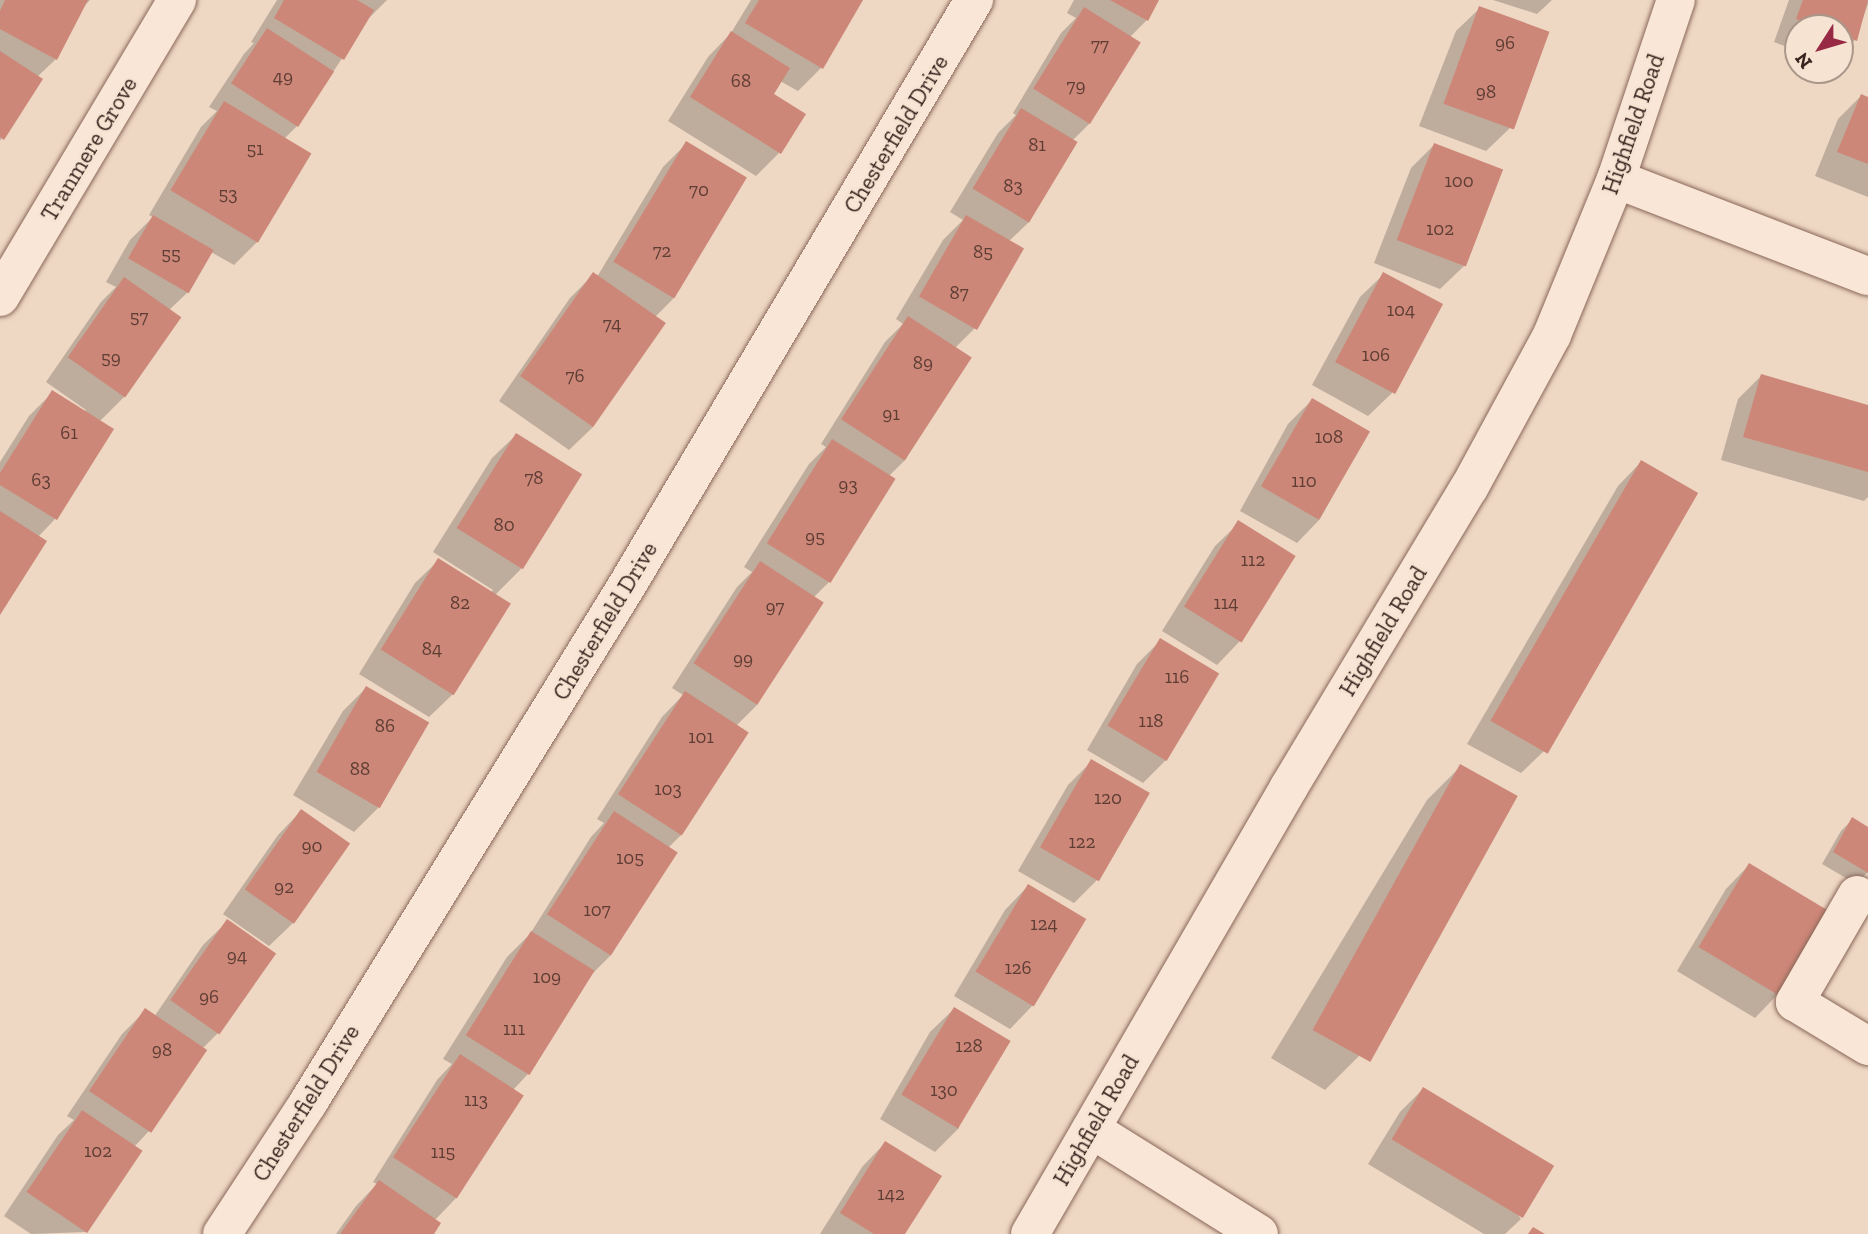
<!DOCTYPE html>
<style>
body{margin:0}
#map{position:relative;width:1868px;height:1234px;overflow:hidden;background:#eed7c3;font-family:"Zilla Slab",serif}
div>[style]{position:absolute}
.shadow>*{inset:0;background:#0003}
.building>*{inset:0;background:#cd8778;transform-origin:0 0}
.roads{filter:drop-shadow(0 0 2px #896759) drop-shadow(0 0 2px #896759)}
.minor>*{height:38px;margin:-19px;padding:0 19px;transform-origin:19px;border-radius:19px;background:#f9e6d6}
span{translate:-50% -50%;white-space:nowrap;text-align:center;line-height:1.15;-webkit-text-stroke:5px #f6e3d2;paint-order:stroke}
.number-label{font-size:19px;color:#5d3d34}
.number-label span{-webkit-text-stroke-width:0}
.street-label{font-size:23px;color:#38241e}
.north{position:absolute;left:1784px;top:14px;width:70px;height:70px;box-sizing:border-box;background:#f6e3d2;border:2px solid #aa978a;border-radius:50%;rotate:233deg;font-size:19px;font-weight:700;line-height:28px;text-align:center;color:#38241e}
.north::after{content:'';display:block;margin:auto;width:24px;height:32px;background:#982944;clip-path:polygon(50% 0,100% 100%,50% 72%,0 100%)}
</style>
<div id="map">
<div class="shadow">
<i style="clip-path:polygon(0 0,90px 0,83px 7px,56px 59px,37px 77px,0 141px)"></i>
<i style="clip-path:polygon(277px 0,387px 0,368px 19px,298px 125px,284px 139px,257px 242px,234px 265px,211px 252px,188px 292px,169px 310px,124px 397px,99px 422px,111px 429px,55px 519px,38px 537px,0 612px,0 462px,29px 416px,52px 393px,84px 412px,86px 410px,46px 382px,101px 302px,116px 287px,106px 282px,130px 240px,153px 217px,149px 215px,201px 127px,217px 111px,209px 107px,244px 54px,254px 43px,251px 42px)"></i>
<i style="clip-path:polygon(751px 0,860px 0,821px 68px,798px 91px,780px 81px,772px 95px,779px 153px,756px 176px,668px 121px,708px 57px,731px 33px)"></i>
<i style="clip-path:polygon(1074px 0,1157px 0,1147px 20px,1130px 37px,1091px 122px,1072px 141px,1029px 222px,1008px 242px,974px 329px,955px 348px,906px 459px,889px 476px,894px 480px,829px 582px,814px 597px,757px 705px,736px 726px,746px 732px,682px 834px,668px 848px,612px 954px,589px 977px,528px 1074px,513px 1090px,457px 1197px,434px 1221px,431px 1234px,336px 1234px,356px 1206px,377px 1184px,373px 1182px,437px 1080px,452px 1064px,443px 1059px,507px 957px,530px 934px,591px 837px,604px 823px,597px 819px,662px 717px,683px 695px,672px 688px,737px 587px,752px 572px,744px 567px,809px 464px,826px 447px,821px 444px,885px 342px,903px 324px,896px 319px,943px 240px,963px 220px,950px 212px,998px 133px,1016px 115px,1013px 113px,1061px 33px,1076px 18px,1067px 13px)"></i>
<i style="clip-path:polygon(1493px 0,1552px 0,1537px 14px)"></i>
<i style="clip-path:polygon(1789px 0,1868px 0,1868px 4px,1855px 40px,1840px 55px,1840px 28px,1798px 28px,1798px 51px,1774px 42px)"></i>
<i style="clip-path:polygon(1480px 8px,1510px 128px,1486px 151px,1419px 126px,1456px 31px)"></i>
<i style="clip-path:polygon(1861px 96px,1868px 98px,1868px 197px,1815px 176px,1838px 119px)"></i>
<i style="clip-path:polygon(687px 143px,673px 299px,655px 317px,593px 427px,569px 450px,499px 401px,570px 298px,593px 275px,597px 277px,663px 167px)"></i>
<i style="clip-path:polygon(1434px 145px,1464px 266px,1440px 289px,1374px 263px,1411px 168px)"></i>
<i style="clip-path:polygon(1384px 274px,1392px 393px,1368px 416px,1312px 385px,1360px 297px)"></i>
<i style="clip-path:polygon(1761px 376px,1868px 407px,1868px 497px,1864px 501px,1721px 460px,1738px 399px)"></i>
<i style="clip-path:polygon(1312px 400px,1368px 432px,1320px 519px,1297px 543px,1240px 511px,1288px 424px)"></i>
<i style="clip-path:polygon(516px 435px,521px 569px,495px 595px,453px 694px,429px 717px,359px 674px,415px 583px,439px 560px,491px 593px,493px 590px,433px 552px,492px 458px)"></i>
<i style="clip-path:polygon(1641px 462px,1545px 750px,1521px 773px,1467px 744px,1618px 486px)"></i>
<i style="clip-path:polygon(1239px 523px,1293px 557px,1240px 641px,1217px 665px,1162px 631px,1215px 546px)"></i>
<i style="clip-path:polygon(1161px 640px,1217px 673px,1167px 759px,1143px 783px,1087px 750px,1137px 664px)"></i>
<i style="clip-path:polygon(366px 688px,378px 808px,354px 832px,293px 795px,343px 711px)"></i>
<i style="clip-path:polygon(1092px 761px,1097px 880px,1074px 903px,1018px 871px,1068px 785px)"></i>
<i style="clip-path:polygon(1461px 766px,1516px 797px,1359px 1056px,1325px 1090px,1271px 1058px,1427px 800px)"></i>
<i style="clip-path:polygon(301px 811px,293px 923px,269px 946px,223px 914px,278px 835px)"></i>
<i style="clip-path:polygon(1852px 820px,1868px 829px,1868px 872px,1856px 884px,1822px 864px,1841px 831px)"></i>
<i style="clip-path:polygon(1749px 865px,1778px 994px,1755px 1018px,1677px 971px,1726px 889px)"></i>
<i style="clip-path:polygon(1028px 886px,1033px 1005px,1010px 1029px,954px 996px,1005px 910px)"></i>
<i style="clip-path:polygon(227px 922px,218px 1033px,202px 1049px,149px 1131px,134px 1147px,141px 1151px,86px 1232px,31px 1234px,4px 1216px,58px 1135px,74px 1120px,67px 1116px,122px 1034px,145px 1011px,154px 1017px,203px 945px)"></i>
<i style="clip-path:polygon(954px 1009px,959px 1128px,935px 1152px,880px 1119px,930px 1032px)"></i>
<i style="clip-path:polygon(1423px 1089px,1521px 1219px,1505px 1234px,1484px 1234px,1368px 1164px,1400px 1112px)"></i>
<i style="clip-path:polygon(885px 1143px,903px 1234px,820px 1234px,862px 1167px)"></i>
</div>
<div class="building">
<i style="clip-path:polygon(5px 0,88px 0,57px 60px,0 29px,0 11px)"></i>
<i style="clip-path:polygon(284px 0,357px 0,374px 10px,344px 60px,274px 18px)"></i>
<i style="clip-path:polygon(759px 0,863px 0,823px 69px,745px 23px)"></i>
<i style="clip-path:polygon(1110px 0,1159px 0,1148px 21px)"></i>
<i style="clip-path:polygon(1803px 0,1868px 0,1857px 41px,1840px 34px,1840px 28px,1822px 28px,1796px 19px)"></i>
<i style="left:1479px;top:6px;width:75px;height:104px;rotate:20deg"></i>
<i style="left:1084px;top:7px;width:67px;height:96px;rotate:32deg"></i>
<i style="left:267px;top:28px;width:80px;height:66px;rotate:33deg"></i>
<i style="clip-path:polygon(731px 31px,790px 68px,774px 94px,806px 114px,781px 154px,690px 97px)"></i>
<i style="clip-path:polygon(0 51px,43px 79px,4px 140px,0 137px)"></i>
<i style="clip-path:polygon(1861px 94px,1868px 97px,1868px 164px,1837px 152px)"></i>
<i style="left:224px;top:101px;width:102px;height:104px;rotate:31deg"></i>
<i style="left:1021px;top:108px;width:66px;height:94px;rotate:31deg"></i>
<i style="left:686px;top:141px;width:71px;height:141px;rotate:31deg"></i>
<i style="left:1434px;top:143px;width:74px;height:104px;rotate:21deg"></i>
<i style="left:153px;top:215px;width:70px;height:50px;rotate:30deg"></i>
<i style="left:966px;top:215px;width:67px;height:94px;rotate:30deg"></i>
<i style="left:593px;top:272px;width:89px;height:127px;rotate:35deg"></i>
<i style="left:1383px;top:272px;width:68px;height:102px;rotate:28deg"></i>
<i style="left:124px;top:277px;width:70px;height:98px;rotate:35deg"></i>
<i style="left:908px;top:316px;width:76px;height:123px;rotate:33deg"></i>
<i style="clip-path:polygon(1761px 374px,1868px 405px,1868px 472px,1743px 437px)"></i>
<i style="clip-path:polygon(52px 390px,114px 429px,57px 520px,0 485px,0 473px)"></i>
<i style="left:1312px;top:398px;width:67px;height:102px;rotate:30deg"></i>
<i style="left:516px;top:433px;width:78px;height:112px;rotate:32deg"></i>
<i style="left:832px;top:439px;width:75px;height:123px;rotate:32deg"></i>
<i style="left:1641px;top:460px;width:66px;height:301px;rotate:30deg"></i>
<i style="clip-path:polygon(0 511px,47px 541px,0 615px)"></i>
<i style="left:1238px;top:520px;width:68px;height:102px;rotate:32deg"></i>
<i style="left:438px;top:558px;width:86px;height:108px;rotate:32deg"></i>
<i style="left:760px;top:561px;width:76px;height:122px;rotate:33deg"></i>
<i style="left:1160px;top:638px;width:69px;height:102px;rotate:31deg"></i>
<i style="left:366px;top:686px;width:73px;height:99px;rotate:30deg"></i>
<i style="left:685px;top:691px;width:76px;height:123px;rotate:33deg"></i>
<i style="left:1091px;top:759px;width:68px;height:102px;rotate:30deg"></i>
<i style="left:1460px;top:764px;width:66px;height:304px;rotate:29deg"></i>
<i style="left:301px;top:809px;width:60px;height:98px;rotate:35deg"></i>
<i style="left:614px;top:811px;width:76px;height:123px;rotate:33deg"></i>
<i style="clip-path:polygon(1852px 817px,1868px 827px,1868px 873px,1833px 852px)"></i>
<i style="left:1749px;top:863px;width:94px;height:98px;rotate:31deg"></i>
<i style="left:1028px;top:884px;width:68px;height:102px;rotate:31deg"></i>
<i style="left:227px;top:919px;width:60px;height:99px;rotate:35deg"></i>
<i style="left:531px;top:931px;width:75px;height:123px;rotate:32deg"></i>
<i style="left:954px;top:1007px;width:66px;height:102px;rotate:31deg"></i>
<i style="left:145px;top:1008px;width:75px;height:100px;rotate:34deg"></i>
<i style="left:460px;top:1054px;width:76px;height:123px;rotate:33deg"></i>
<i style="left:1423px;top:1087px;width:153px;height:61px;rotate:31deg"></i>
<i style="left:82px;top:1110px;width:73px;height:99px;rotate:34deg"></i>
<i style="clip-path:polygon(885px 1141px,942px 1176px,905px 1234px,874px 1234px,840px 1213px)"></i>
<i style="clip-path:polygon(379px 1180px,441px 1223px,434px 1234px,340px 1234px)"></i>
<i style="clip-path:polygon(1533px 1227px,1545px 1234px,1528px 1234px)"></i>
</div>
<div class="roads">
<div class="minor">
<i style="left:1616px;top:179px;width:270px;rotate:21.1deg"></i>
<i style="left:0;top:297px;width:346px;rotate:-59.2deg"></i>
<i style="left:1857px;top:895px;width:124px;rotate:120.1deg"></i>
<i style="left:1795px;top:1002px;width:85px;rotate:31.1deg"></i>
<i style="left:1091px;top:1129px;width:198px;rotate:32deg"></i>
<i style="left:222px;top:1234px;width:157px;rotate:-56.7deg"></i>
<i style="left:308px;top:1103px;width:612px;rotate:-58.36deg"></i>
<i style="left:629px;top:582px;width:677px;rotate:-59.34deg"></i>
<i style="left:1030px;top:1234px;width:517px;rotate:-59.91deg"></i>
<i style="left:1289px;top:787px;width:349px;rotate:-59deg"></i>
<i style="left:1469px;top:488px;width:174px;rotate:-61.5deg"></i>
<i style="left:1552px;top:335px;width:169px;rotate:-67.7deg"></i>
<i style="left:1616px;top:179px;width:189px;rotate:-71.5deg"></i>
</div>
</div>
<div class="number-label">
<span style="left:1505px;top:43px">96</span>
<span style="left:1100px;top:45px">77</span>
<span style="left:283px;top:77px">49</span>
<span style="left:741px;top:81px">68</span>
<span style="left:1076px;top:86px">79</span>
<span style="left:1486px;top:92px">98</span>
<span style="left:1037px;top:145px">81</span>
<span style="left:255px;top:149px">51</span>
<span style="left:1459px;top:181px">100</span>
<span style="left:1013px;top:186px">83</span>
<span style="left:699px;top:190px">70</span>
<span style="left:228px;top:194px">53</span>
<span style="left:1440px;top:229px">102</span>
<span style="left:662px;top:251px">72</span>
<span style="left:983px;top:252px">85</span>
<span style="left:171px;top:254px">55</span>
<span style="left:959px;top:293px">87</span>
<span style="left:1401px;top:310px">104</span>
<span style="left:139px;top:317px">57</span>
<span style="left:612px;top:324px">74</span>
<span style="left:1376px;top:355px">106</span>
<span style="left:111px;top:358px">59</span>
<span style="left:923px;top:363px">89</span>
<span style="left:575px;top:376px">76</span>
<span style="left:891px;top:414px">91</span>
<span style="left:69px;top:433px">61</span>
<span style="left:1329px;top:437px">108</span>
<span style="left:534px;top:478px">78</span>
<span style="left:41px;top:480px">63</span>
<span style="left:1304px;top:481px">110</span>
<span style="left:848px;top:485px">93</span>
<span style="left:504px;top:525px">80</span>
<span style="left:815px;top:537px">95</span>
<span style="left:1253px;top:560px">112</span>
<span style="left:460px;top:603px">82</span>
<span style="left:1226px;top:603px">114</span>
<span style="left:775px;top:607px">97</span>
<span style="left:432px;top:649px">84</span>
<span style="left:743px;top:659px">99</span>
<span style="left:1177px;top:677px">116</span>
<span style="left:1151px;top:721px">118</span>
<span style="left:385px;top:726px">86</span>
<span style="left:701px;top:737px">101</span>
<span style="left:360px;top:769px">88</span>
<span style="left:668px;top:789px">103</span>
<span style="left:1108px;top:798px">120</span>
<span style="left:1082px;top:842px">122</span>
<span style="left:312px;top:846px">90</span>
<span style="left:630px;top:858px">105</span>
<span style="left:284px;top:887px">92</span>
<span style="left:597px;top:910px">107</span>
<span style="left:1044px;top:924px">124</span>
<span style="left:237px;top:956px">94</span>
<span style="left:1018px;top:968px">126</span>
<span style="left:547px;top:977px">109</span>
<span style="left:209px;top:997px">96</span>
<span style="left:514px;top:1029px">111</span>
<span style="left:969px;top:1046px">128</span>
<span style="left:162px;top:1050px">98</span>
<span style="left:944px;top:1090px">130</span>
<span style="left:476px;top:1100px">113</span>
<span style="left:98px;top:1151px">102</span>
<span style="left:443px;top:1152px">115</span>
<span style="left:891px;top:1194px">142</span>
</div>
<div class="street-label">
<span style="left:1633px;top:124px;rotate:-71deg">Highfield Road</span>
<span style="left:896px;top:134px;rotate:-59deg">Chesterfield Drive</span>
<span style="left:89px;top:149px;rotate:-59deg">Tranmere Grove</span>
<span style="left:605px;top:621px;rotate:-59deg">Chesterfield Drive</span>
<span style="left:1383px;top:631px;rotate:-59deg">Highfield Road</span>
<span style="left:306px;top:1103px;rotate:-58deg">Chesterfield Drive</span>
<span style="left:1096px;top:1120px;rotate:-60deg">Highfield Road</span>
</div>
<div class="north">N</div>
</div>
